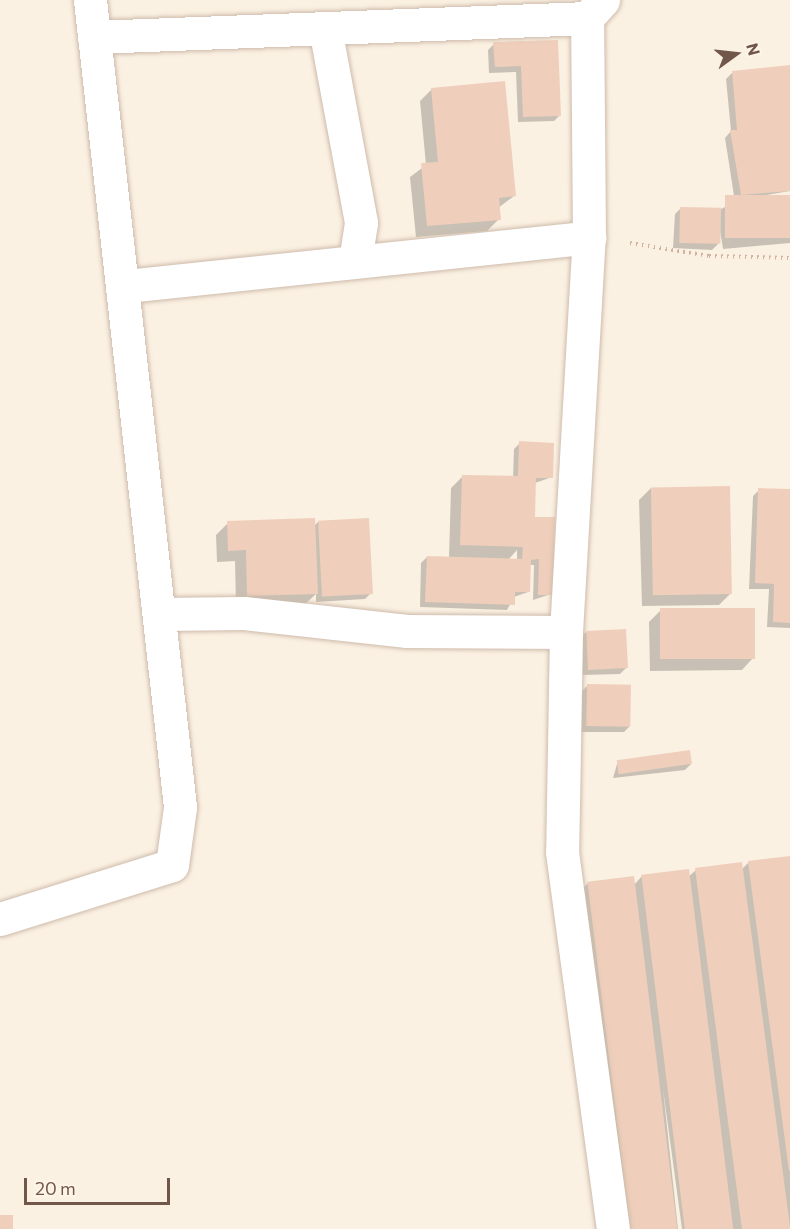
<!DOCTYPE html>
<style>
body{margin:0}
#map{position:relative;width:790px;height:1229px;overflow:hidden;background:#fbf1e2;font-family:Commissioner,sans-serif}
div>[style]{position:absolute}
.shadow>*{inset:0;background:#0003}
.building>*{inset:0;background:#efcfbb;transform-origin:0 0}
.path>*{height:4px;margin-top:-2px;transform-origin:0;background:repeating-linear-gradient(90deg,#d3b39e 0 1.5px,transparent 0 6px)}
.roads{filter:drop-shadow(0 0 2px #cebbac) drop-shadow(0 0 2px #cebbac)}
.minor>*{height:33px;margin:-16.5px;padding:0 16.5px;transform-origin:16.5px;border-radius:16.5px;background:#fff}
span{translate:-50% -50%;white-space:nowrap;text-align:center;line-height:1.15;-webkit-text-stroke:4.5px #fef5e8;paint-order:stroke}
.north{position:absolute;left:706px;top:24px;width:60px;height:60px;-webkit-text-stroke:4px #fef5e8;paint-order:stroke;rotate:75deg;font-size:16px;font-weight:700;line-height:24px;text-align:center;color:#71574a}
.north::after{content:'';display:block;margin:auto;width:21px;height:27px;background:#71574a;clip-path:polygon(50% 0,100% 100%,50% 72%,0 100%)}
.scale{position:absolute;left:24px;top:1178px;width:146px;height:27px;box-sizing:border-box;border:3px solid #71574a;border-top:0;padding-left:8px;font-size:18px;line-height:21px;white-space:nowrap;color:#71574a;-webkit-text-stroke:4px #fef5e8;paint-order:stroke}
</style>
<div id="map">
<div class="shadow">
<i style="clip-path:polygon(557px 42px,560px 115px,554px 121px,518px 122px,516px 72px,489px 73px,488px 50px,494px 44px)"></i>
<i style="clip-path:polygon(790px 67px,790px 191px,748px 198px,790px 197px,790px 243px,723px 249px,719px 224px,718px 244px,712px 250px,673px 248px,675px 214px,681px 208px,719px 210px,735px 202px,725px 138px,731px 131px,726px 79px,732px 73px)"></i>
<i style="clip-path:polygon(432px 89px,514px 196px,498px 208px,499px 219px,487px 231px,416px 237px,410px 177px,426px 165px,420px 101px)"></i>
<i style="clip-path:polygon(evenodd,520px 443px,552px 477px,535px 483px,534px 518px,551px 594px,533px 600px,534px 565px,529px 565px,528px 592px,514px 597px,507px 610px,420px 607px,421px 563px,427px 557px,449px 558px,451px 488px,463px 476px,513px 478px,514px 449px,520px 443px,517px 550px,517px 560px,508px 560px,517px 550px)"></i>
<i style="clip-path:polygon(651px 488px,731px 593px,719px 605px,642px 606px,639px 500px)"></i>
<i style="clip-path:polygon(759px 490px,790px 491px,790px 628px,767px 627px,769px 589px,749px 589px,753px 496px)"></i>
<i style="clip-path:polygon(319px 521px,371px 593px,365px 599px,316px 602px,316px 594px,304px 605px,236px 607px,235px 561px,217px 562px,216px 535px,228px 523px,314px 526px)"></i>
<i style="clip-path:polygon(661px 610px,753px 658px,742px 670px,650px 671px,649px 622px)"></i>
<i style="clip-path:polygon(586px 632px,626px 668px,620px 674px,582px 675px,580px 638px)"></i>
<i style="clip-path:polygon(587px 686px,630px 726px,624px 732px,581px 732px,581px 692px)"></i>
<i style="clip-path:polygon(618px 761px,691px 764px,685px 770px,613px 778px)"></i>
<i style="clip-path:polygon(790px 857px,790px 1229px,682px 1229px,663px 1089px,678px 1229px,626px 1229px,582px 889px,588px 883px,634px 885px,642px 876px,688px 877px,696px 870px,741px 870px,749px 862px)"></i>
</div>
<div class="building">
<i style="clip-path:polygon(558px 40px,561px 116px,523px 117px,521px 66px,495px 67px,493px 42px)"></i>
<i style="clip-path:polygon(790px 65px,790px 191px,741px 195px,730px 130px,737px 130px,732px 71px)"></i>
<i style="clip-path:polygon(505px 81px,516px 196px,499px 198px,501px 220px,427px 226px,421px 163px,438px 162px,431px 88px)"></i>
<i style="left:790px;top:195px;width:43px;height:65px;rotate:90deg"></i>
<i style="left:680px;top:207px;width:41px;height:36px;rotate:1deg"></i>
<i style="clip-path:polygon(519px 441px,554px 443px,553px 478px,536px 478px,535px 517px,555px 517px,553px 595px,538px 595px,539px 559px,531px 560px,530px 592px,515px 592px,515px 605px,425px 602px,427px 556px,522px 559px,523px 547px,460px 545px,462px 475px,518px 476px)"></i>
<i style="left:730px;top:486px;width:108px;height:79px;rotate:89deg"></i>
<i style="clip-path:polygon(758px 488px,790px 489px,790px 623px,773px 622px,774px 584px,755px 583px)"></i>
<i style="clip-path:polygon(315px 518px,318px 594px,247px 596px,246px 550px,228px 551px,227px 521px)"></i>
<i style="left:369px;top:518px;width:76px;height:51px;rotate:87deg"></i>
<i style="left:755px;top:608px;width:51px;height:95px;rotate:90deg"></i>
<i style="left:626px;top:629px;width:39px;height:40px;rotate:87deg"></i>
<i style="left:587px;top:684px;width:44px;height:42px;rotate:1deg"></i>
<i style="left:690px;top:750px;width:14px;height:74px;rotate:82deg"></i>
<i style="clip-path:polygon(790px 856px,790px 1171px,789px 1171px,748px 861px)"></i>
<i style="clip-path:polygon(742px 862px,790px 1227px,790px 1229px,742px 1229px,695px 868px)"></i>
<i style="left:689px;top:869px;width:363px;height:48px;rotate:83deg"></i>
<i style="left:634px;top:876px;width:356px;height:47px;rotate:83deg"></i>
<i style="left:0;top:1215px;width:13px;height:14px"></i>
</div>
<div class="path">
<i style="left:630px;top:243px;width:80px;rotate:9.3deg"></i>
<i style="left:709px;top:256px;width:81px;rotate:1.4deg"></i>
</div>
<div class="roads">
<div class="minor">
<i style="left:325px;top:28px;width:198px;rotate:79.5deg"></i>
<i style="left:361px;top:223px;width:39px;rotate:99deg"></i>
<i style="left:94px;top:37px;width:493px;rotate:-2.2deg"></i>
<i style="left:587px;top:18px;width:24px;rotate:-48deg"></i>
<i style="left:126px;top:286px;width:466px;rotate:-6deg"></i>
<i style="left:161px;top:614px;width:83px;rotate:-0.7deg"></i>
<i style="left:244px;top:613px;width:164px;rotate:6.3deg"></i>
<i style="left:407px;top:631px;width:159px;rotate:0.4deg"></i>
<i style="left:566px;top:632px;width:220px;rotate:91deg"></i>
<i style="left:562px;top:852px;width:380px;rotate:82.3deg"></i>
<i style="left:566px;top:632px;width:396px;rotate:-86.7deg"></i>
<i style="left:589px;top:237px;width:219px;rotate:-90.5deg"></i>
<i style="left:0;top:919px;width:180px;rotate:-17.4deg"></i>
<i style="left:172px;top:865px;width:59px;rotate:-82.1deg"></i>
<i style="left:180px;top:807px;width:812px;rotate:-96.36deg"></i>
</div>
</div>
<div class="north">N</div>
<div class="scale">20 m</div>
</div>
